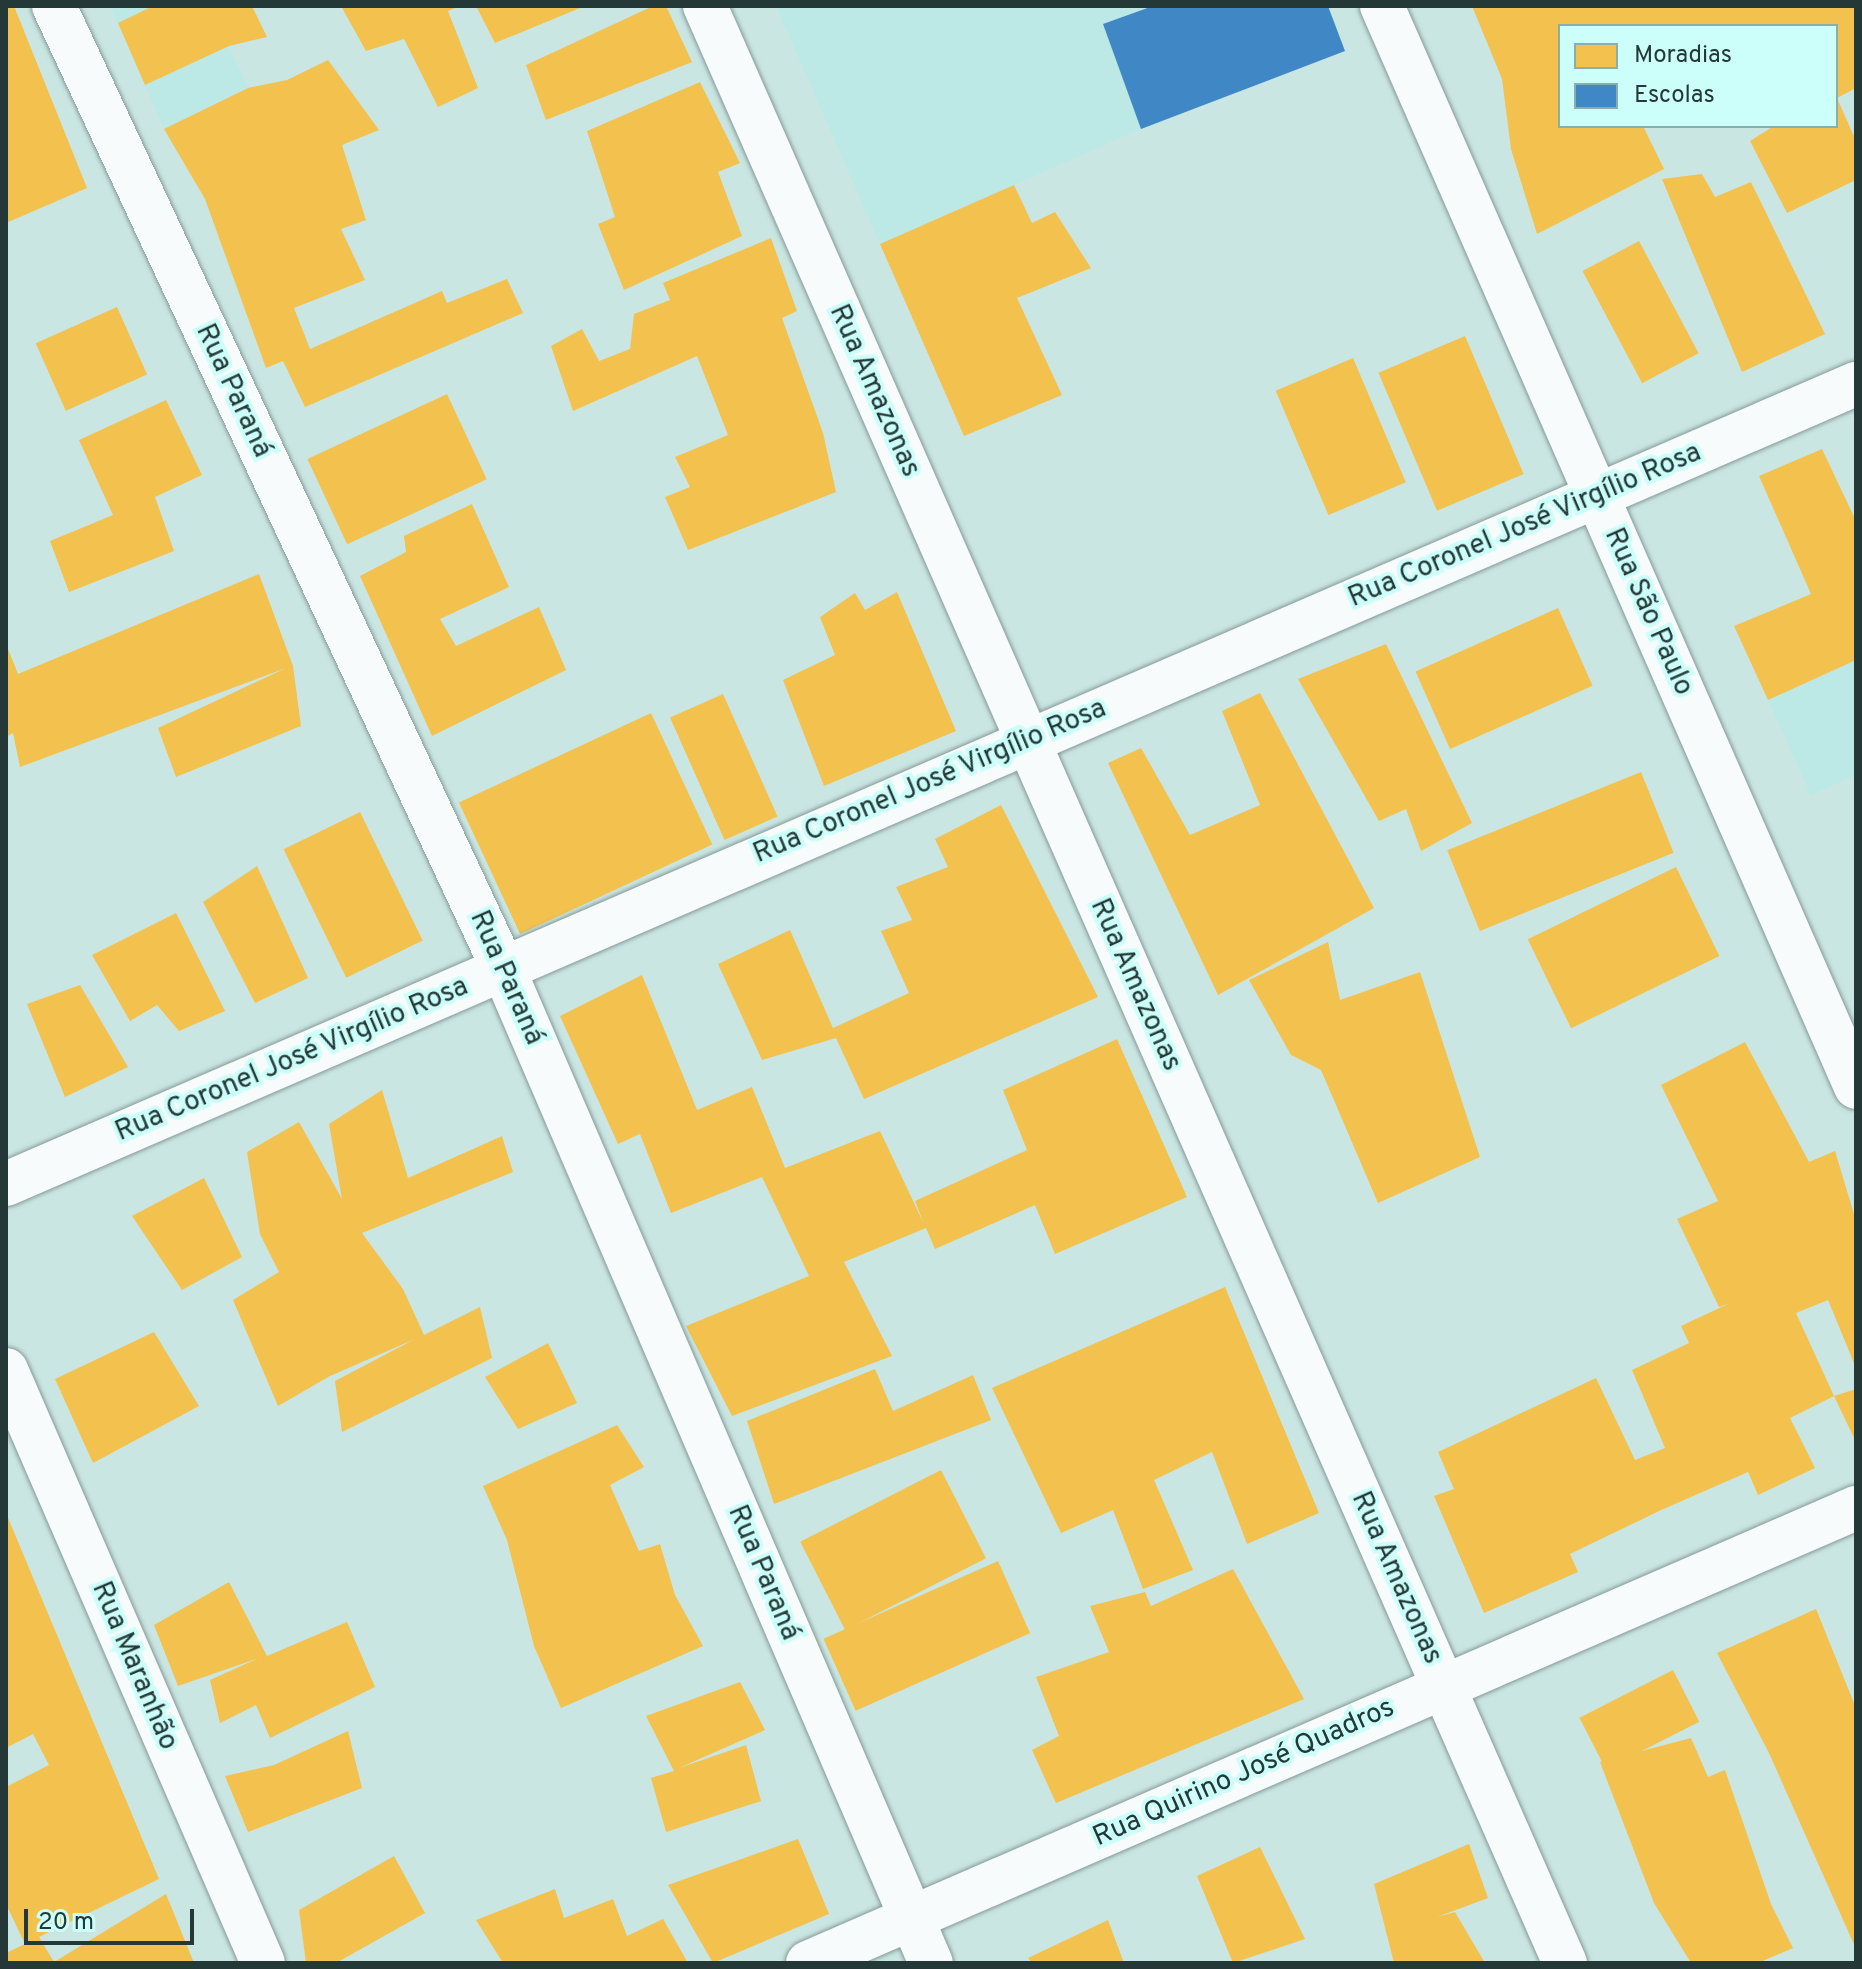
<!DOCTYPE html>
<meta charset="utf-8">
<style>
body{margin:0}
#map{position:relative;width:1862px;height:1969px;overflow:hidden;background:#cae6e3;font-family:Overpass,sans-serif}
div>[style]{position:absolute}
.built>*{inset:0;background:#bce9e5}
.homes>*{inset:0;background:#f2c14e;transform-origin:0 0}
.schools>*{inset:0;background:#3f88c5}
.roads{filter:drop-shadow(0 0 2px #859a98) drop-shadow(0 0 2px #859a98)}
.street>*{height:44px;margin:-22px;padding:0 22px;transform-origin:22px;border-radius:22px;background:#f7fbfb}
span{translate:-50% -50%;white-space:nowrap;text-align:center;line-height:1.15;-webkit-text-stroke:8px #ccfefa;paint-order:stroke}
.street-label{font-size:28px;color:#243837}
.frame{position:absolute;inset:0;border:8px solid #243837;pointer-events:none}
.legend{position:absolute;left:1558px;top:24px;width:280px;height:104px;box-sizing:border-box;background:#ccfefa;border:2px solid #89afac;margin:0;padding:10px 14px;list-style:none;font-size:24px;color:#243837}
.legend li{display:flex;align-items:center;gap:16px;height:40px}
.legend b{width:40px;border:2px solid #89afac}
.scale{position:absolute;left:24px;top:1909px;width:170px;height:36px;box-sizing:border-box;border:4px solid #243837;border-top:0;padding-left:10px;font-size:24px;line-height:28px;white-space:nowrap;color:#243837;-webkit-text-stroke:6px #ccfefa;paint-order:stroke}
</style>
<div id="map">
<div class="built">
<i style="clip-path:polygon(110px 6px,210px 6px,248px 88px,164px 129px)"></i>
<i style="clip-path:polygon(776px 6px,1153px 6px,1104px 24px,1141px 129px,880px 244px)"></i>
<i style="clip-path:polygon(1856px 660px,1856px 775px,1811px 795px,1768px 700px)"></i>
</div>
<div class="homes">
<i style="clip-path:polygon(6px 6px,14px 6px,87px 188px,6px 223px)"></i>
<i style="clip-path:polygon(153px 6px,252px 6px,267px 37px,229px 46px,145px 85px,118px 23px)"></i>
<i style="clip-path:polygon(341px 6px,460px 6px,448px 11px,478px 88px,438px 107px,404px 39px,366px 51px)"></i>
<i style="clip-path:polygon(476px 6px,585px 6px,495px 43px)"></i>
<i style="clip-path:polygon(653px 6px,666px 6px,692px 62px,546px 120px,526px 65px)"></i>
<i style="clip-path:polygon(1472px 6px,1856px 6px,1856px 88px,1837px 98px,1856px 141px,1856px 180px,1787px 213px,1750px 141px,1774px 126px,1836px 126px,1836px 26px,1560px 26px,1560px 126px,1643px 126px,1664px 169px,1537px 234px,1511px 149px,1502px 79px)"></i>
<i style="clip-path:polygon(328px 60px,379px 130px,342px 145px,366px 220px,341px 229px,365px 280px,294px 308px,310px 349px,442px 291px,447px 303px,507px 279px,523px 313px,305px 407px,283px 361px,266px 368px,205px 199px,164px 129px,248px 88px,287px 80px)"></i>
<i style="clip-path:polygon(700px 82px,740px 163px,718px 172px,742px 236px,624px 290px,598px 224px,615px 217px,587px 131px)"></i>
<i style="clip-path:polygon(1702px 174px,1715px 197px,1751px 182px,1825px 334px,1742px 372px,1662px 179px)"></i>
<i style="clip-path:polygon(1014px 185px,1032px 223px,1055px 212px,1091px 268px,1017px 298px,1062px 395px,964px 436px,880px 244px)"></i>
<i style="clip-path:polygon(771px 238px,797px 311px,782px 318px,823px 433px,836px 492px,688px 550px,665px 497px,690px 487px,675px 457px,728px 435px,697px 356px,573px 411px,551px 346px,582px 329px,599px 361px,630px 349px,634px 314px,670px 300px,663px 283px)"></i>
<i style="left:1639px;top:241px;width:127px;height:64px;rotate:62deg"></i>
<i style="left:117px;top:307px;width:74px;height:89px;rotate:66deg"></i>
<i style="left:1465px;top:336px;width:150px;height:94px;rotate:67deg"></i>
<i style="left:1353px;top:358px;width:135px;height:84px;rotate:67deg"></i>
<i style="left:447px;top:394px;width:94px;height:154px;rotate:65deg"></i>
<i style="clip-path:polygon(166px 400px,202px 475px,155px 497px,174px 551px,69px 592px,50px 541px,113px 515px,79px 440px)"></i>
<i style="clip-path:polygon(1822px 449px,1856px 521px,1856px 660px,1768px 700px,1734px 626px,1811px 594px,1759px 476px)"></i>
<i style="clip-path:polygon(472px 504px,509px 587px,440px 619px,456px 646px,539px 607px,566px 670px,432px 736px,360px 576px,406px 552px,404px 536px)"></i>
<i style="clip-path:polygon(259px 574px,293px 666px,301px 726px,176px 777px,158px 728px,286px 668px,20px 767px,13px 733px,6px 737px,6px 644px,18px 674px)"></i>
<i style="clip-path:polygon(897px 592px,956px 731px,824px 786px,783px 680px,835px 655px,820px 617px,855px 593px,865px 610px)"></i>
<i style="left:1558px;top:608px;width:85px;height:156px;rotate:66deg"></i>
<i style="clip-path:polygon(1386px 644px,1472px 823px,1421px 851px,1406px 809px,1379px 821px,1298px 679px)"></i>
<i style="clip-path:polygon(1260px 693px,1374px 908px,1218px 995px,1108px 763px,1141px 748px,1190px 835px,1260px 805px,1222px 711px)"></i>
<i style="left:723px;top:694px;width:134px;height:58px;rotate:66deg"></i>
<i style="left:651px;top:713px;width:145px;height:212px;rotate:65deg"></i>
<i style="left:1641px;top:772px;width:87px;height:209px;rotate:68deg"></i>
<i style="clip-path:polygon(1001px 805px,1098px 997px,864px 1099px,836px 1038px,762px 1060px,718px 964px,790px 930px,833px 1028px,909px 993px,881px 931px,912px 920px,896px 887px,948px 867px,935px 839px)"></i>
<i style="left:360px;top:812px;width:143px;height:85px;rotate:64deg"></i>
<i style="clip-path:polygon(257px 866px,308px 978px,255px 1003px,203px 902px)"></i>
<i style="left:1676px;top:867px;width:99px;height:165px;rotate:64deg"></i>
<i style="clip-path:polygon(176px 913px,225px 1011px,179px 1031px,157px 1005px,130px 1021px,92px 955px)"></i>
<i style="clip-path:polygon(1328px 942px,1340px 1000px,1420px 972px,1480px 1157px,1378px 1203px,1321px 1070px,1291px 1055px,1249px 980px)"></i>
<i style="clip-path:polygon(642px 975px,697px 1110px,752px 1087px,785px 1168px,880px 1131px,924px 1224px,915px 1201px,1027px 1150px,1003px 1090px,1117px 1039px,1187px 1197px,1055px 1254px,1035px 1205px,935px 1249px,926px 1228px,844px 1262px,892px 1356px,732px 1416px,686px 1326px,809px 1276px,762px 1177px,671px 1213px,640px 1134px,618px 1144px,560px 1016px)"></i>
<i style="clip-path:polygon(80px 985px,128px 1067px,65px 1097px,27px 1004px)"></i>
<i style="clip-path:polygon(1745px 1042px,1809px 1162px,1835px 1151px,1856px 1221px,1856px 1368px,1828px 1300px,1796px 1313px,1834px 1396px,1790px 1418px,1815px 1468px,1758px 1495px,1748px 1472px,1659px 1511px,1570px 1554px,1578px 1572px,1484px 1613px,1434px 1496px,1454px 1489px,1438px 1452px,1596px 1378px,1635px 1460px,1665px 1448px,1632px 1370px,1689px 1343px,1681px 1326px,1730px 1303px,1719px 1307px,1677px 1219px,1718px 1201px,1661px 1085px)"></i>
<i style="clip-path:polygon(382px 1090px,408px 1178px,502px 1136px,513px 1172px,362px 1233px,403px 1289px,424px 1335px,480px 1307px,492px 1358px,342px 1432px,335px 1381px,415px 1339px,330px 1376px,278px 1406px,233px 1300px,279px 1272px,260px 1234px,247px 1152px,299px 1122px,342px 1199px,329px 1124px)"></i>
<i style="clip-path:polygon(204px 1178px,242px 1257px,182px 1290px,132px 1216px)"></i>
<i style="clip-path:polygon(1225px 1287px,1319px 1513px,1247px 1544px,1212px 1452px,1154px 1480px,1193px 1570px,1143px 1589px,1113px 1510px,1061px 1533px,992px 1388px)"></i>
<i style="clip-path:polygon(154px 1332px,199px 1406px,93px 1463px,55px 1379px)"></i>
<i style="clip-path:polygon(548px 1343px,577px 1403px,518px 1429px,485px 1377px)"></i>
<i style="clip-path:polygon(875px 1369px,893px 1411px,973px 1375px,991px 1420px,774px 1504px,747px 1421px)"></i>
<i style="clip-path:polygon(1856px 1389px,1856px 1442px,1834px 1396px)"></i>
<i style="clip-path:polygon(617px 1425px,644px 1467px,610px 1485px,639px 1551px,660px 1544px,675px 1595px,703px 1646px,561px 1708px,534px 1646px,507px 1540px,483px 1486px)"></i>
<i style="left:941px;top:1470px;width:99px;height:158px;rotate:63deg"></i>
<i style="clip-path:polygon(6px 1513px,159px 1879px,39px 1937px,54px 1962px,166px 1894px,194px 1963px,6px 1963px,6px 1953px,25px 1944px,6px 1904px,6px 1787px,49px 1765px,33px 1734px,6px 1748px)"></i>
<i style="left:998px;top:1561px;width:79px;height:191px;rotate:66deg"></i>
<i style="clip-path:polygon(1233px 1569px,1304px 1699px,1056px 1803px,1032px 1750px,1059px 1736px,1036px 1677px,1109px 1652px,1090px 1606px,1145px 1592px,1151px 1606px)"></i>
<i style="clip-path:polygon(229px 1582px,267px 1656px,347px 1622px,375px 1687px,270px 1738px,256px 1705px,220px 1723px,210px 1680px,259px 1658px,178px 1686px,154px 1625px)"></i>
<i style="clip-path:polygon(1816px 1609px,1856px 1708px,1856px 1949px,1769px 1753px,1717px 1653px)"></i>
<i style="left:1673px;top:1670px;width:58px;height:105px;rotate:63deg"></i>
<i style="clip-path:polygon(740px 1682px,765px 1730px,679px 1768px,746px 1745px,761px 1801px,666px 1832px,651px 1778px,674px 1771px,646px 1716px)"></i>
<i style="clip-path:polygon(348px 1731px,362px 1788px,248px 1832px,225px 1776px,274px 1765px)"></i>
<i style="clip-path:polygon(1691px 1738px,1708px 1777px,1725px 1770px,1771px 1904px,1793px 1948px,1758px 1963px,1691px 1963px,1654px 1903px,1600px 1762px)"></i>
<i style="clip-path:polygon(798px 1839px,829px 1914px,713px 1963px,668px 1885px)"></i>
<i style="clip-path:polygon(1469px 1844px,1488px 1898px,1437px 1917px,1455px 1912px,1485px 1963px,1394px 1963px,1374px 1884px)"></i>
<i style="clip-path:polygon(1260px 1847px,1305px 1939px,1233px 1963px,1197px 1876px)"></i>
<i style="clip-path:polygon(394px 1856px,425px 1913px,336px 1963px,306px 1963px,299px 1910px)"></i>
<i style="clip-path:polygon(555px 1889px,564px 1918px,613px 1899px,627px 1936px,663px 1919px,688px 1963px,503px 1963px,476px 1920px)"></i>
<i style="clip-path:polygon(1108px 1920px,1124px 1963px,1032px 1963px,1028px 1958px)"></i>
</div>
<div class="schools">
<i style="clip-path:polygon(1153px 6px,1328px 6px,1345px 51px,1141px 129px,1103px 24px)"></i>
</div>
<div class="roads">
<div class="street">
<i style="left:54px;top:6px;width:1062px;rotate:64.98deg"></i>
<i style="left:503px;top:968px;width:1083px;rotate:66.73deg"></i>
<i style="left:705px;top:6px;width:2138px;rotate:66.28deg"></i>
<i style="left:1382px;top:6px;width:1180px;rotate:66.32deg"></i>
<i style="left:6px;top:1184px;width:2016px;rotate:-23.39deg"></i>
<i style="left:6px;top:1370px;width:646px;rotate:66.57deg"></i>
<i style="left:808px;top:1963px;width:1143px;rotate:-23.47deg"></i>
</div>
</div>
<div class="street-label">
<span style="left:233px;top:391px;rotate:65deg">Rua Paraná</span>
<span style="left:874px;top:391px;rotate:66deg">Rua Amazonas</span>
<span style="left:1525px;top:526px;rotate:-23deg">Rua Coronel José Virgílio Rosa</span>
<span style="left:1648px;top:612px;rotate:66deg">Rua São Paulo</span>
<span style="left:930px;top:782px;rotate:-23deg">Rua Coronel José Virgílio Rosa</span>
<span style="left:506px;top:978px;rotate:66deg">Rua Paraná</span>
<span style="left:1135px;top:985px;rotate:66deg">Rua Amazonas</span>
<span style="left:292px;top:1060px;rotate:-23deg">Rua Coronel José Virgílio Rosa</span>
<span style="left:763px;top:1573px;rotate:67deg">Rua Paraná</span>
<span style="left:1396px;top:1578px;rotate:66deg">Rua Amazonas</span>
<span style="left:134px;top:1666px;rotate:67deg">Rua Maranhão</span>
<span style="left:1244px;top:1773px;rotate:-24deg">Rua Quirino José Quadros</span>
</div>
<div class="frame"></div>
<ul class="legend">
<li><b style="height:22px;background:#f2c14e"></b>Moradias</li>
<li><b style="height:22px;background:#3f88c5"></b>Escolas</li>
</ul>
<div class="scale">20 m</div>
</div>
